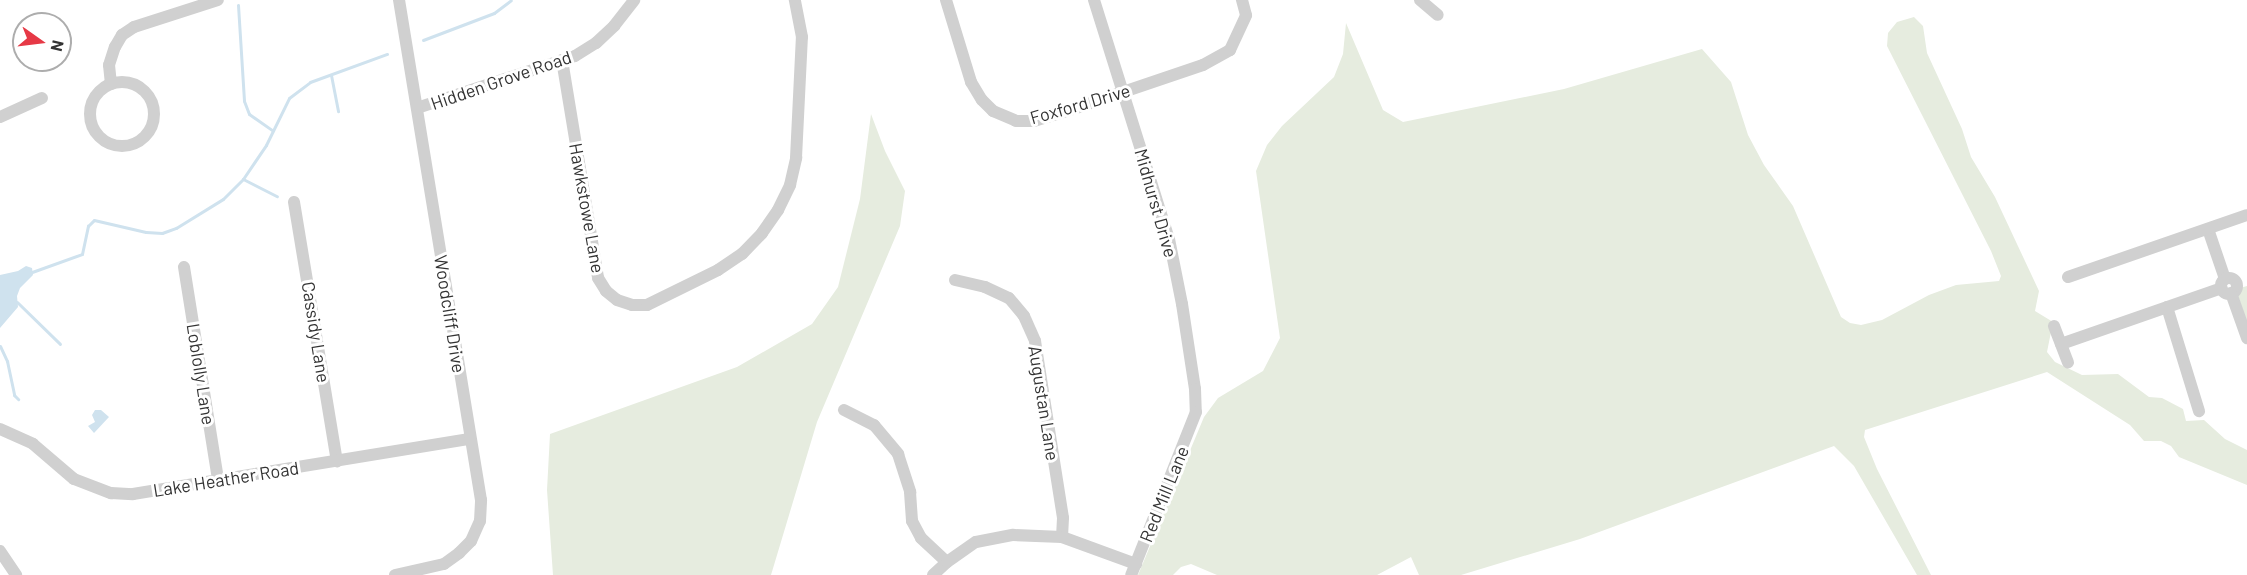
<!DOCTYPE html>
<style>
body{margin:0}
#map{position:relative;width:2247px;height:575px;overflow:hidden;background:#fff;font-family:Barlow,sans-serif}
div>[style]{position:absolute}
.green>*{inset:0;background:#e6ecdf}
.water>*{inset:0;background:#cfe2ee}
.stream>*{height:3px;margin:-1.5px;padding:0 1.5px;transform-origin:1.5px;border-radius:1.5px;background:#cfe2ee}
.minor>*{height:12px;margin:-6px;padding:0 6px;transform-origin:6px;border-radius:6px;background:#d0d0d0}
.minor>.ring{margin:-6px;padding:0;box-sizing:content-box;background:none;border:12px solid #d0d0d0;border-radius:50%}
span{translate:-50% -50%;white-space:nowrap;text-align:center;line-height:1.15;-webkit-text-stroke:6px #fff;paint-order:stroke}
.street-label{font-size:18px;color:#333}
.north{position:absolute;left:12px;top:12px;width:60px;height:60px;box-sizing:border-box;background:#fff;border:2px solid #adadad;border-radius:50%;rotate:104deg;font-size:16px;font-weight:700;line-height:24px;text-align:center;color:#333}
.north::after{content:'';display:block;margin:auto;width:21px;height:27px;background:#e63946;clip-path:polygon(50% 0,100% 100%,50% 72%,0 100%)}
</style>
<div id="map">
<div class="green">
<i style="clip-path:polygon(1914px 17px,1923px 26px,1927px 53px,1962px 129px,1971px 157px,1995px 197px,2039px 291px,2035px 311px,2053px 322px,2047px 352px,2055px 362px,2082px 375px,2118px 374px,2149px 397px,2162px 398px,2183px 409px,2186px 421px,2204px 420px,2225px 439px,2247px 450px,2247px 485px,2179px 457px,2171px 446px,2161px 441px,2144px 441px,2130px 425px,2047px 372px,1865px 430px,1864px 437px,1877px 469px,1931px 575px,1917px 575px,1854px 466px,1834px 446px,1580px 539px,1461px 575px,1419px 575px,1411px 557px,1377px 575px,1217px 575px,1191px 564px,1181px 567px,1173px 575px,1138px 575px,1204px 417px,1218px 398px,1263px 371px,1280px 338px,1256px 171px,1267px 145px,1282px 126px,1334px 77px,1343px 54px,1346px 23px,1383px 110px,1403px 122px,1564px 89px,1702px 49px,1731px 82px,1748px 135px,1764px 165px,1793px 206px,1841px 317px,1850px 323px,1861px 325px,1882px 320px,1929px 295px,1956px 285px,1999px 281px,2001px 276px,1991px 251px,1887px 46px,1888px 33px,1897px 22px)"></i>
<i style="clip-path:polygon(871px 114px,885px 151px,905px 191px,900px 226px,817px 422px,771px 575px,553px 575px,547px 490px,550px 434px,737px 367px,812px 324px,838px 287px,860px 199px)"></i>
<i style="clip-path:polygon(2247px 286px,2247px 322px,2238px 296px,2240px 288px)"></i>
</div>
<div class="water">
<i style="clip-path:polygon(26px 266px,32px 268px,33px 275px,20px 288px,17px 296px,18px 307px,0 328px,0 275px,18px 271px)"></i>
<i style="clip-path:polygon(95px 410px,101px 410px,109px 417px,94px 433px,88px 426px,95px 422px,92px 415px)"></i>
</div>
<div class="stream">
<i style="left:238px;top:5px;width:96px;rotate:86.4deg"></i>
<i style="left:244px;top:101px;width:14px;rotate:69deg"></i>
<i style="left:249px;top:114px;width:29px;rotate:35deg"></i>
<i style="left:423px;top:40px;width:76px;rotate:-20.8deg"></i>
<i style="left:494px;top:13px;width:21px;rotate:-37deg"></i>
<i style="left:331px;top:75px;width:37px;rotate:79deg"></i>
<i style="left:243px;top:179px;width:38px;rotate:27deg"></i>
<i style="left:32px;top:272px;width:53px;rotate:-19.8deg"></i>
<i style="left:82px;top:254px;width:29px;rotate:-78deg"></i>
<i style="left:88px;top:226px;width:8px;rotate:-45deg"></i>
<i style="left:94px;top:220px;width:53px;rotate:13deg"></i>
<i style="left:146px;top:232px;width:16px;rotate:4deg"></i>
<i style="left:162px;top:233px;width:15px;rotate:-20deg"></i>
<i style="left:176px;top:228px;width:55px;rotate:-31.7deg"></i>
<i style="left:223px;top:199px;width:28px;rotate:-45deg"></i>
<i style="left:243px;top:179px;width:41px;rotate:-55.9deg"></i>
<i style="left:266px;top:145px;width:52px;rotate:-63.9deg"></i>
<i style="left:289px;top:98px;width:26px;rotate:-37deg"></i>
<i style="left:310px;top:82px;width:82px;rotate:-20deg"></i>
<i style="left:17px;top:302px;width:60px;rotate:44.3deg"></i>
<i style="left:0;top:346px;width:17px;rotate:65deg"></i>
<i style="left:7px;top:361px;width:35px;rotate:78deg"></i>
<i style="left:14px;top:395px;width:6px;rotate:45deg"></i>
</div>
<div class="minor">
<i style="left:946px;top:0;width:86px;rotate:73deg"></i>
<i style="left:971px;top:82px;width:21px;rotate:59deg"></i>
<i style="left:982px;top:100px;width:16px;rotate:45deg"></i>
<i style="left:993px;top:111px;width:25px;rotate:23deg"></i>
<i style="left:1016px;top:121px;width:18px"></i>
<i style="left:1034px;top:121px;width:44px;rotate:-17.2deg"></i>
<i style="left:1076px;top:108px;width:134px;rotate:-18.7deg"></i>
<i style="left:1203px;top:65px;width:31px;rotate:-29deg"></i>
<i style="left:1230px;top:50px;width:38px;rotate:-65deg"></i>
<i style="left:1246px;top:15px;width:16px;rotate:-105deg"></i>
<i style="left:1094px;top:0;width:250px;rotate:72.6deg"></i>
<i style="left:1169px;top:239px;width:66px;rotate:78.7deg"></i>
<i style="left:1182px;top:304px;width:86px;rotate:81.3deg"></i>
<i style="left:1195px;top:389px;width:23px;rotate:88deg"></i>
<i style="left:1196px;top:412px;width:175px;rotate:111.7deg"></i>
<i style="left:1420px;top:0;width:23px;rotate:40deg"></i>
<i style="left:562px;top:60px;width:221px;rotate:80.6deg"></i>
<i style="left:598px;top:278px;width:15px;rotate:58deg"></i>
<i style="left:606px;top:291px;width:14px;rotate:39deg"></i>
<i style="left:617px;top:300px;width:16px;rotate:18deg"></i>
<i style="left:632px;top:305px;width:15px"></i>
<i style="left:647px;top:305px;width:79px;rotate:-26.2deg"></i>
<i style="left:718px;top:270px;width:29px;rotate:-34deg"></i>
<i style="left:742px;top:254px;width:29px;rotate:-46deg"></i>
<i style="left:762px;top:233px;width:28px;rotate:-55deg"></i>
<i style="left:778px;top:210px;width:28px;rotate:-64deg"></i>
<i style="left:790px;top:185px;width:28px;rotate:-77deg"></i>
<i style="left:796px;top:158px;width:121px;rotate:-87.2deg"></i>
<i style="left:802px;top:37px;width:38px;rotate:-101deg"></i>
<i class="ring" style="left:90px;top:82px;width:52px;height:52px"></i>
<i style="left:111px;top:84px;width:19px;rotate:-96deg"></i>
<i style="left:109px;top:65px;width:19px;rotate:-72deg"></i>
<i style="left:115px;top:47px;width:14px;rotate:-60deg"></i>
<i style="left:122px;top:35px;width:14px;rotate:-34deg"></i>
<i style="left:134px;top:27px;width:88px;rotate:-17.8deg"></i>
<i style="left:417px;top:108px;width:166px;rotate:-18.2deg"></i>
<i style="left:575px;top:56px;width:25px;rotate:-32deg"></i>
<i style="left:596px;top:43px;width:25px;rotate:-43deg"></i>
<i style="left:614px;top:26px;width:33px;rotate:-52deg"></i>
<i style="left:0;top:117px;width:46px;rotate:-24.3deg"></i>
<i style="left:294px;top:202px;width:263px;rotate:80.6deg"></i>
<i style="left:2208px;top:229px;width:53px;rotate:71.2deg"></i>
<i style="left:184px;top:267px;width:216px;rotate:80.9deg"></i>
<i style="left:2068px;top:277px;width:189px;rotate:-19.1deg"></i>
<i class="ring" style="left:2221px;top:278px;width:4px;height:4px"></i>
<i style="left:955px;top:280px;width:31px;rotate:13deg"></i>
<i style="left:985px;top:287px;width:26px;rotate:25deg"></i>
<i style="left:1009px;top:298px;width:23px;rotate:50deg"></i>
<i style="left:1024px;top:316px;width:27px;rotate:66deg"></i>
<i style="left:1035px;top:341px;width:179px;rotate:81deg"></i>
<i style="left:1063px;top:518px;width:19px;rotate:93deg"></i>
<i style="left:2231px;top:293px;width:48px;rotate:70.4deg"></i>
<i style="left:2167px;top:307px;width:109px;rotate:72.9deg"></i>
<i style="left:2054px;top:326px;width:39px;rotate:69deg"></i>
<i style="left:2061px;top:344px;width:170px;rotate:-19.2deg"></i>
<i style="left:844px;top:410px;width:34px;rotate:27deg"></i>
<i style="left:874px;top:425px;width:38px;rotate:50deg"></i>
<i style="left:898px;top:454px;width:40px;rotate:72deg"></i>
<i style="left:910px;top:492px;width:29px;rotate:86deg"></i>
<i style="left:912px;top:521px;width:19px;rotate:62deg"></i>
<i style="left:921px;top:538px;width:35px;rotate:43deg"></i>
<i style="left:0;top:429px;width:36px;rotate:24deg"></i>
<i style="left:33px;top:444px;width:54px;rotate:40.5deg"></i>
<i style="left:74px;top:479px;width:40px;rotate:21deg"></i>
<i style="left:111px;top:493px;width:22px;rotate:3deg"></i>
<i style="left:133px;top:494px;width:341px;rotate:-9.3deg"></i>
<i style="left:0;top:551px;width:29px;rotate:56deg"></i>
<i style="left:395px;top:575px;width:50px;rotate:-12.7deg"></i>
<i style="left:444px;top:564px;width:19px;rotate:-36deg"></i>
<i style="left:459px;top:553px;width:17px;rotate:-45deg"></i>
<i style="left:471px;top:541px;width:22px;rotate:-66deg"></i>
<i style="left:480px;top:521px;width:21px;rotate:-87deg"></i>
<i style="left:481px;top:500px;width:507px;rotate:-99.31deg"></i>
<i style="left:933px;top:575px;width:19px;rotate:-43deg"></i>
<i style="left:947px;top:562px;width:35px;rotate:-35deg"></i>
<i style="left:976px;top:542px;width:38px;rotate:-11deg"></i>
<i style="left:1013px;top:535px;width:49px;rotate:2.3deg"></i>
<i style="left:1062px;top:537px;width:79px;rotate:20deg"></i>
</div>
<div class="street-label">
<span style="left:501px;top:80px;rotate:-19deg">Hidden Grove Road</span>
<span style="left:1080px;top:104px;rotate:-16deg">Foxford Drive</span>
<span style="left:1156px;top:203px;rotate:74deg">Midhurst Drive</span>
<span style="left:587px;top:208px;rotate:80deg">Hawkstowe Lane</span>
<span style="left:450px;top:314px;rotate:81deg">Woodcliff Drive</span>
<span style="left:316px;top:332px;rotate:81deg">Cassidy Lane</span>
<span style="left:201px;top:374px;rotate:81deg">Loblolly Lane</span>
<span style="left:1044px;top:403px;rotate:81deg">Augustan Lane</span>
<span style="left:226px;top:479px;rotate:-9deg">Lake Heather Road</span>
<span style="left:1164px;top:494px;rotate:-68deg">Red Mill Lane</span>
</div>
<div class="north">N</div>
</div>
